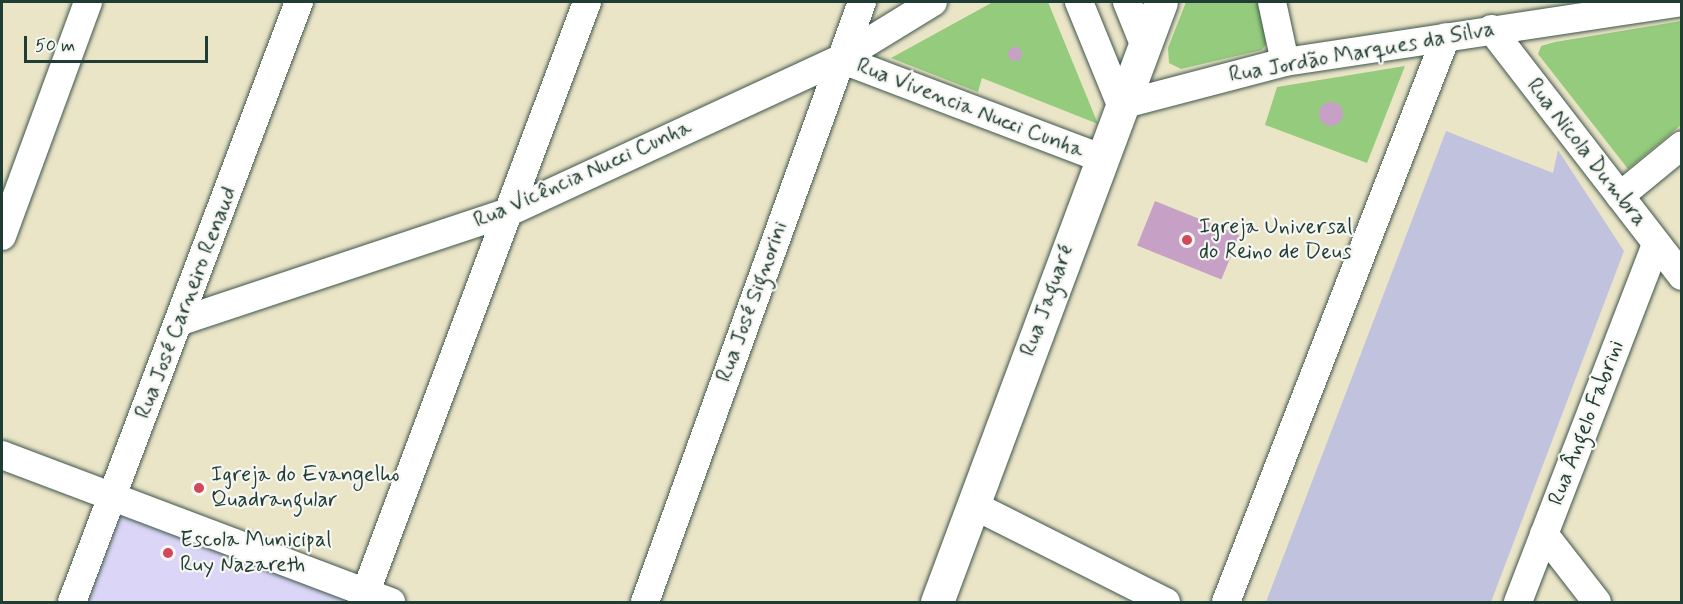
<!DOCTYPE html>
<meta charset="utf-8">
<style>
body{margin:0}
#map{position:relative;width:1683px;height:604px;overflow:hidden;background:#ebe5c8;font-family:Mynerve,sans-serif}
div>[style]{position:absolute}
.built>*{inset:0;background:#dbd6f7}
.industrial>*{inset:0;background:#c1c2dd}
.green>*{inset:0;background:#95cb7d}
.building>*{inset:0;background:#c7a1c5;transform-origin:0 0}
.round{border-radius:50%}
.roads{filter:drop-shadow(0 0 2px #3e564a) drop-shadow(0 0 2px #3e564a)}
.minor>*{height:28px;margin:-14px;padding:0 14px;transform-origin:14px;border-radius:14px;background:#fff}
.tertiary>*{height:33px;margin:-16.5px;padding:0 16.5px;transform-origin:16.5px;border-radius:16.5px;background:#fff}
.dots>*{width:16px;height:16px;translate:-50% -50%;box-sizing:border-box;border:3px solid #f6f6f2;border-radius:50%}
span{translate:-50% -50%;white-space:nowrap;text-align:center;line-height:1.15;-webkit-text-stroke:4.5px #f6f6f2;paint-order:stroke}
.street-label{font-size:22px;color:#1f3d34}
.poi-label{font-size:22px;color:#1f3d34}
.left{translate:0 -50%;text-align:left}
.frame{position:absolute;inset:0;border:3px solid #1f3d34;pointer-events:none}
.scale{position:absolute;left:24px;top:36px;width:184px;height:27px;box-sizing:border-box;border:3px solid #1f3d34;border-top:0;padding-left:8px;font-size:18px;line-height:21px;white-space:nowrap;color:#1f3d34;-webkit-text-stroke:4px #f6f6f2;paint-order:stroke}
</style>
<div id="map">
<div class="built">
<i style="clip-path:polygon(117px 506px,356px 602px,80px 602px)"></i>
</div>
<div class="industrial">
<i style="clip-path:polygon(1446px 131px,1553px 173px,1558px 150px,1624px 251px,1491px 602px,1266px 602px)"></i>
</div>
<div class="green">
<i style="clip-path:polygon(993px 2px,1048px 2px,1098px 124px,982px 78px,978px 92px,891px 58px)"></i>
<i style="clip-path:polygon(1186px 2px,1263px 2px,1271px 37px,1262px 50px,1181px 69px,1169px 63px,1168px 48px)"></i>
<i style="clip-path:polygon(1681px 21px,1681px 125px,1628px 169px,1538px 54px,1541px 46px,1555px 42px)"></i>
<i style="clip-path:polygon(1405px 66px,1367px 163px,1265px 125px,1277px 87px)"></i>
</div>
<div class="building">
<i class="round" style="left:1008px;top:47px;width:14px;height:14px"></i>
<i class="round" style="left:1319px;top:102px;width:24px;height:24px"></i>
<i style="left:1155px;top:201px;width:91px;height:48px;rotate:22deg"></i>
</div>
<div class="roads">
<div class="minor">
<i style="left:1079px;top:2px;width:111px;rotate:67.8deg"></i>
<i style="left:1121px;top:105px;width:170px;rotate:-14.7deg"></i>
<i style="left:1285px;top:62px;width:401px;rotate:-8.6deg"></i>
<i style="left:1127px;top:2px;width:45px;rotate:68deg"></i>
<i style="left:1272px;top:2px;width:61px;rotate:77.8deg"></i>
<i style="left:1491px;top:29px;width:312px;rotate:52.3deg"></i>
<i style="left:840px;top:59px;width:278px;rotate:20.8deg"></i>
<i style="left:1620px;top:196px;width:80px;rotate:-39.4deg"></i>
<i style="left:2px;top:236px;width:249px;rotate:-69.8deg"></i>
<i style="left:181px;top:321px;width:346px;rotate:-18.4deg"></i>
<i style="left:509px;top:212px;width:365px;rotate:-24.8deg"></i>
<i style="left:840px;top:59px;width:109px;rotate:-31.5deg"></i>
<i style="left:2px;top:455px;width:416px;rotate:20.7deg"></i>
<i style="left:973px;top:505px;width:216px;rotate:26.7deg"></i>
<i style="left:1544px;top:534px;width:86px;rotate:52.1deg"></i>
<i style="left:72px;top:602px;width:642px;rotate:-69.28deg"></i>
<i style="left:362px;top:602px;width:641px;rotate:-69.44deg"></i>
<i style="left:645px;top:602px;width:638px;rotate:-70.12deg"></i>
<i style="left:1226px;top:602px;width:606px;rotate:-68.73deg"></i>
<i style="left:1518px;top:602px;width:384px;rotate:-68.9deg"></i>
</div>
<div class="tertiary">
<i style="left:937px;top:602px;width:640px;rotate:-69.53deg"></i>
</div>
</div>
<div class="dots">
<i style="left:1187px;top:240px;background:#d1495b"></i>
<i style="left:199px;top:488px;background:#d1495b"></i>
<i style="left:168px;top:553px;background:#d1495b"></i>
</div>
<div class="street-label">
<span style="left:1362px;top:53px;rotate:-10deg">Rua Jordão Marques da Silva</span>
<span style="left:970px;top:109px;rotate:21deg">Rua Vivencia Nucci Cunha</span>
<span style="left:1586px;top:153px;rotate:52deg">Rua Nicola Dumbra</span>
<span style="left:583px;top:175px;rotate:-24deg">Rua Vicência Nucci Cunha</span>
<span style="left:1048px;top:301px;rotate:-70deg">Rua Jaguaré</span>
<span style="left:753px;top:302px;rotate:-70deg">Rua José Signorini</span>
<span style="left:187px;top:303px;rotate:-69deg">Rua José Carneiro Renaud</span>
<span style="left:1587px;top:423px;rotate:-69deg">Rua Ângelo Fabrini</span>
</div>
<div class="poi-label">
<span class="left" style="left:1199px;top:240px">Igreja Universal<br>do Reino de Deus</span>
<span class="left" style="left:211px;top:488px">Igreja do Evangelho<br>Quadrangular</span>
<span class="left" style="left:180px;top:553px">Escola Municipal<br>Ruy Nazareth</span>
</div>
<div class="frame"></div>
<div class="scale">50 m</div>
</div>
